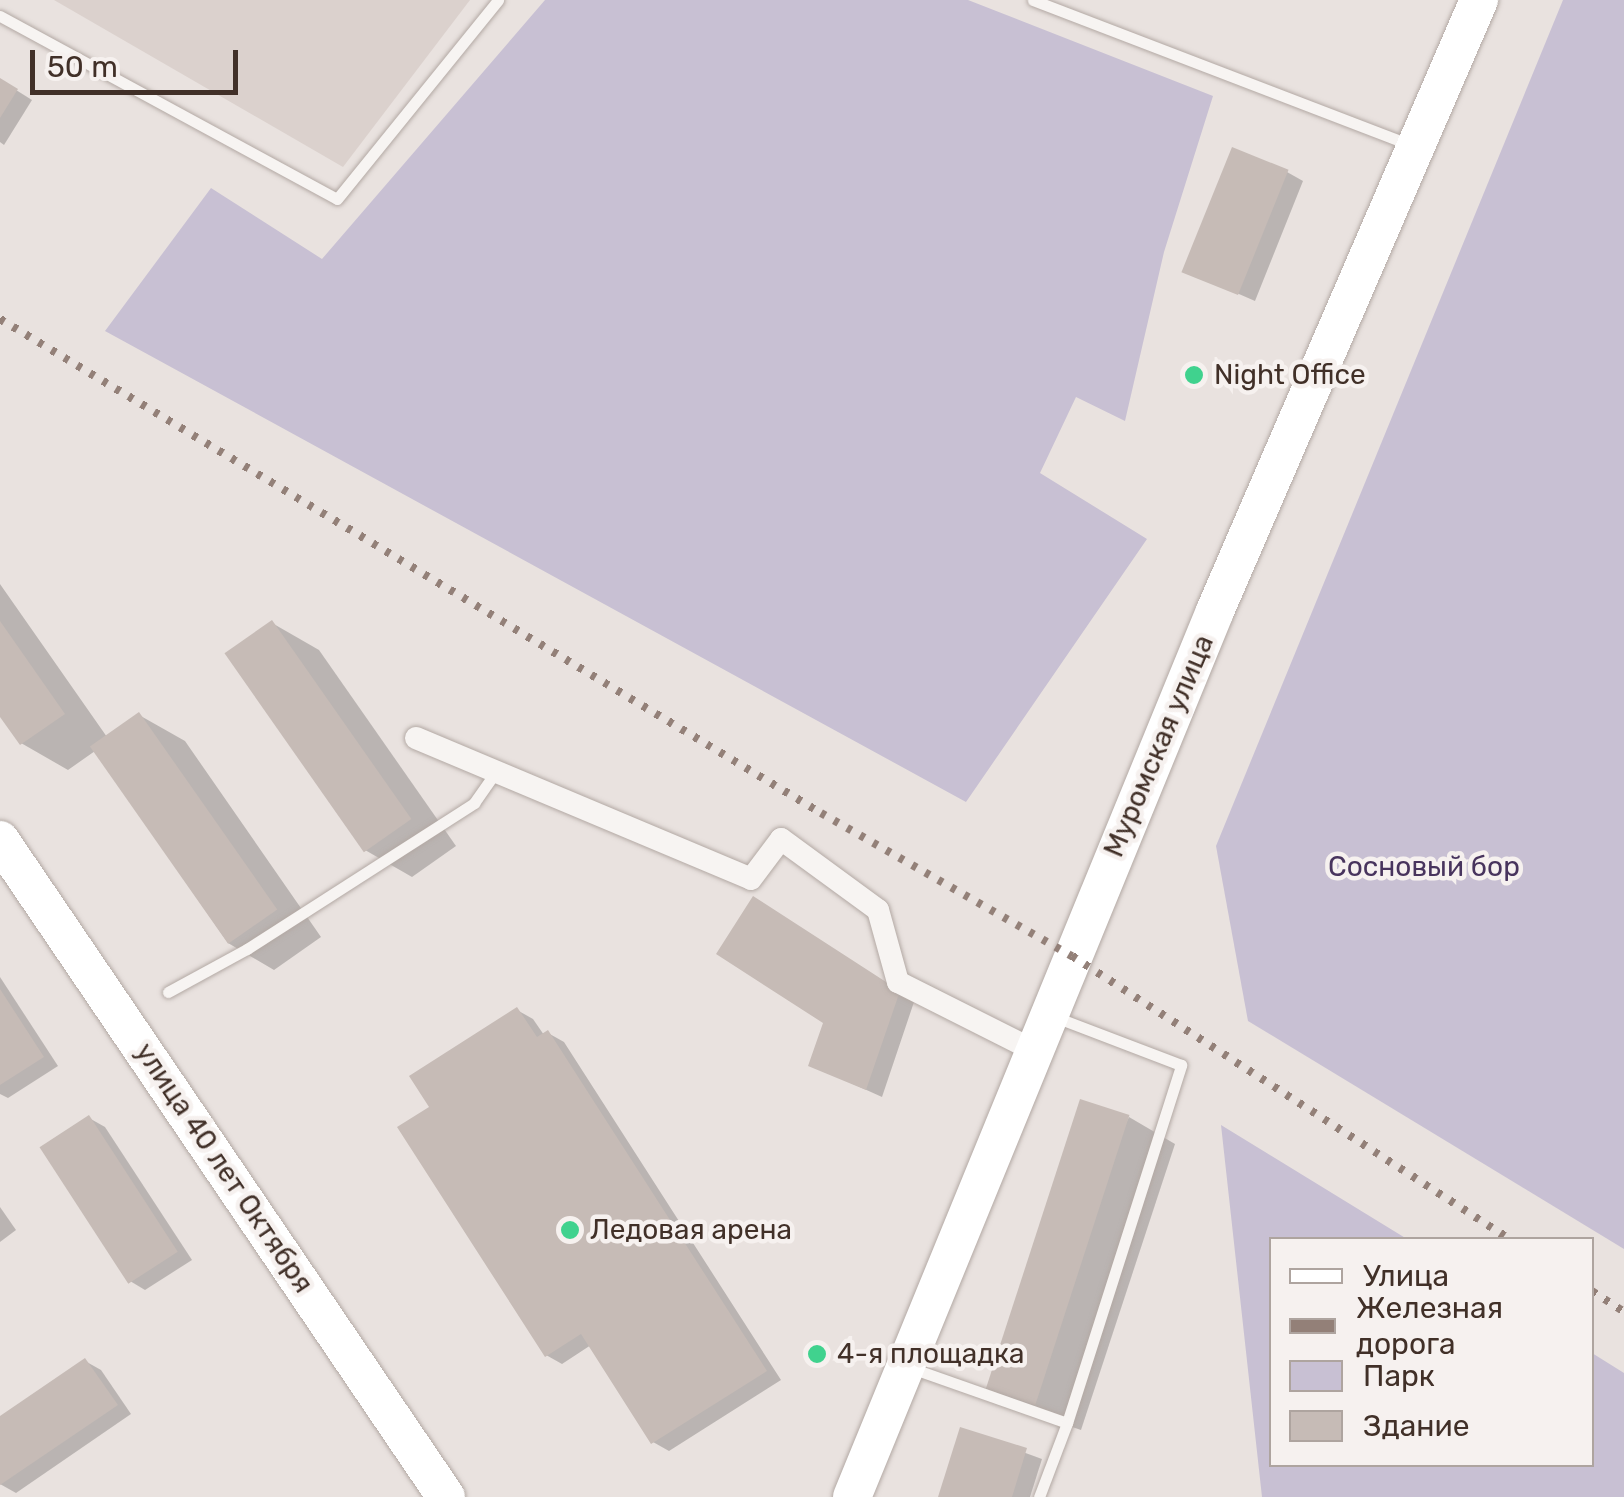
<!DOCTYPE html>
<meta charset="utf-8">
<style>
body{margin:0}
#map{position:relative;width:1624px;height:1497px;overflow:hidden;background:#e9e2df;font-family:Rubik,sans-serif}
div>[style]{position:absolute}
.built>*{inset:0;background:#dbd1cd}
.green>*{inset:0;background:#c8c0d3}
.shadow>*{inset:0;background:#0003}
.building>*{inset:0;background:#c6bbb6;transform-origin:0 0}
.roads{filter:drop-shadow(0 0 2px #b3a9a4) drop-shadow(0 0 2px #b3a9a4)}
.lane>*{height:11px;margin:-5.5px;padding:0 5.5px;transform-origin:5.5px;border-radius:5.5px;background:#f7f4f2}
.street>*{height:22px;margin:-11px;padding:0 11px;transform-origin:11px;border-radius:11px;background:#f7f4f2}
.primary>*{height:38px;margin:-19px;padding:0 19px;transform-origin:19px;border-radius:19px;background:#fff}
.rail>*{height:8px;margin-top:-4px;transform-origin:0;background:repeating-linear-gradient(90deg,#938078 0 5px,transparent 0 15px)}
.dots>*{width:28px;height:28px;translate:-50% -50%;box-sizing:border-box;border:5px solid #f6f1ef;border-radius:50%}
span{translate:-50% -50%;white-space:nowrap;text-align:center;line-height:1.15;-webkit-text-stroke:9px #f6f1ef;paint-order:stroke}
.poi-label{font-size:28px;color:#413028}
.left{translate:0 -50%;text-align:left}
.street-label{font-size:28px;color:#413028}
.park-label{font-size:28px;color:#48345d}
.legend{position:absolute;left:1269px;top:1237px;width:325px;height:230px;box-sizing:border-box;background:#f6f1ef;border:2px solid #aea49f;margin:0;padding:12px 18px;list-style:none;font-size:30px;color:#413028}
.legend li{display:flex;align-items:center;gap:20px;height:50px}
.legend b{width:50px;border:2px solid #aea49f}
.scale{position:absolute;left:30px;top:50px;width:208px;height:45px;box-sizing:border-box;border:5px solid #413028;border-top:0;padding-left:12px;font-size:30px;line-height:35px;white-space:nowrap;color:#413028;-webkit-text-stroke:8px #f6f1ef;paint-order:stroke}
</style>
<div id="map">
<div class="built">
<i style="clip-path:polygon(54px 0,470px 0,343px 167px)"></i>
</div>
<div class="green">
<i style="clip-path:polygon(545px 0,968px 0,1213px 96px,1164px 252px,1125px 421px,1076px 397px,1040px 473px,1147px 539px,966px 802px,105px 331px,211px 188px,322px 259px)"></i>
<i style="clip-path:polygon(1563px 0,1624px 0,1624px 1249px,1248px 1021px,1216px 846px)"></i>
<i style="clip-path:polygon(1221px 1125px,1407px 1239px,1272px 1240px,1272px 1464px,1592px 1464px,1592px 1353px,1624px 1373px,1624px 1497px,1262px 1497px)"></i>
</div>
<div class="shadow">
<i style="clip-path:polygon(0 80px,32px 100px,4px 145px,0 142px)"></i>
<i style="clip-path:polygon(1287px 172px,1303px 181px,1255px 301px,1186px 271px)"></i>
<i style="clip-path:polygon(0 584px,107px 737px,139px 715px,185px 741px,321px 937px,274px 970px,228px 943px,95px 751px,68px 770px,21px 743px,0 713px)"></i>
<i style="clip-path:polygon(272px 623px,319px 650px,456px 846px,412px 877px,365px 850px)"></i>
<i style="clip-path:polygon(754px 899px,914px 1002px,882px 1097px,811px 1065px,826px 1022px)"></i>
<i style="clip-path:polygon(0 977px,58px 1066px,8px 1098px,0 1094px)"></i>
<i style="clip-path:polygon(517px 1010px,533px 1019px,544px 1035px,548px 1033px,564px 1042px,781px 1380px,669px 1451px,653px 1442px,591px 1345px,562px 1364px,546px 1355px,432px 1108px)"></i>
<i style="clip-path:polygon(1129px 1117px,1175px 1144px,1081px 1430px,1034px 1414px,987px 1387px)"></i>
<i style="clip-path:polygon(89px 1118px,105px 1127px,192px 1260px,145px 1290px,130px 1281px)"></i>
<i style="clip-path:polygon(0 1207px,16px 1230px,0 1242px)"></i>
<i style="clip-path:polygon(85px 1361px,101px 1370px,131px 1414px,16px 1493px,0 1484px,0 1419px)"></i>
<i style="clip-path:polygon(962px 1430px,1042px 1459px,1030px 1497px,941px 1497px)"></i>
</div>
<div class="building">
<i style="clip-path:polygon(0 78px,18px 89px,0 118px)"></i>
<i style="left:1232px;top:147px;width:61px;height:135px;rotate:22deg"></i>
<i style="left:272px;top:620px;width:243px;height:58px;rotate:55deg"></i>
<i style="clip-path:polygon(0 621px,65px 714px,20px 745px,0 717px)"></i>
<i style="left:139px;top:712px;width:241px;height:60px;rotate:55deg"></i>
<i style="clip-path:polygon(753px 896px,900px 991px,866px 1090px,808px 1066px,823px 1023px,716px 954px)"></i>
<i style="clip-path:polygon(0 989px,44px 1057px,0 1085px)"></i>
<i style="clip-path:polygon(517px 1007px,537px 1037px,548px 1030px,767px 1371px,651px 1444px,581px 1334px,545px 1357px,397px 1127px,429px 1107px,409px 1076px)"></i>
<i style="left:1080px;top:1099px;width:52px;height:305px;rotate:18deg"></i>
<i style="left:89px;top:1115px;width:163px;height:59px;rotate:57deg"></i>
<i style="clip-path:polygon(85px 1358px,118px 1405px,0 1485px,0 1416px)"></i>
<i style="clip-path:polygon(960px 1427px,1027px 1448px,1012px 1497px,938px 1497px)"></i>
</div>
<div class="roads">
<div class="lane">
<i style="left:1033px;top:0;width:405px;rotate:21deg"></i>
<i style="left:0;top:16px;width:383px;rotate:28.5deg"></i>
<i style="left:337px;top:199px;width:256px;rotate:-51deg"></i>
<i style="left:168px;top:992px;width:90px;rotate:-28.6deg"></i>
<i style="left:247px;top:949px;width:270px;rotate:-32.7deg"></i>
<i style="left:474px;top:803px;width:38px;rotate:-55deg"></i>
<i style="left:911px;top:1368px;width:165px;rotate:19.4deg"></i>
<i style="left:1067px;top:1423px;width:376px;rotate:-72.3deg"></i>
<i style="left:1181px;top:1065px;width:135px;rotate:-159.1deg"></i>
<i style="left:1039px;top:1497px;width:79px;rotate:-69.3deg"></i>
</div>
<div class="street">
<i style="left:416px;top:738px;width:363px;rotate:22.8deg"></i>
<i style="left:751px;top:879px;width:50px;rotate:-53.1deg"></i>
<i style="left:781px;top:839px;width:120px;rotate:36.2deg"></i>
<i style="left:878px;top:910px;width:75px;rotate:74.5deg"></i>
<i style="left:898px;top:982px;width:151px;rotate:26.7deg"></i>
</div>
<div class="primary">
<i style="left:0;top:840px;width:794px;rotate:55.83deg"></i>
<i style="left:852px;top:1497px;width:957px;rotate:-67.72deg"></i>
<i style="left:1215px;top:611px;width:666px;rotate:-66.63deg"></i>
</div>
</div>
<div class="rail">
<i style="left:0;top:319px;width:958px;rotate:31.04deg"></i>
<i style="left:821px;top:813px;width:289px;rotate:29.7deg"></i>
<i style="left:1072px;top:956px;width:523px;rotate:32.9deg"></i>
<i style="left:1592px;top:1291px;width:38px;rotate:33deg"></i>
</div>
<div class="dots">
<i style="left:1194px;top:375px;background:#40d28e"></i>
<i style="left:570px;top:1230px;background:#40d28e"></i>
<i style="left:817px;top:1354px;background:#40d28e"></i>
</div>
<div class="poi-label">
<span class="left" style="left:1214px;top:375px">Night Office</span>
<span class="left" style="left:590px;top:1230px">Ледовая арена</span>
<span class="left" style="left:837px;top:1354px">4-я площадка</span>
</div>
<div class="street-label">
<span style="left:1159px;top:746px;rotate:-67deg">Муромская улица</span>
<span style="left:224px;top:1168px;rotate:56deg">улица 40 лет Октября</span>
</div>
<div class="park-label">
<span style="left:1424px;top:867px">Сосновый бор</span>
</div>
<ul class="legend">
<li><b style="height:12px;background:#fff"></b>Улица</li>
<li><b style="height:12px;background:#938078"></b>Железная дорога</li>
<li><b style="height:28px;background:#c8c0d3"></b>Парк</li>
<li><b style="height:28px;background:#c6bbb6"></b>Здание</li>
</ul>
<div class="scale">50 m</div>
</div>
